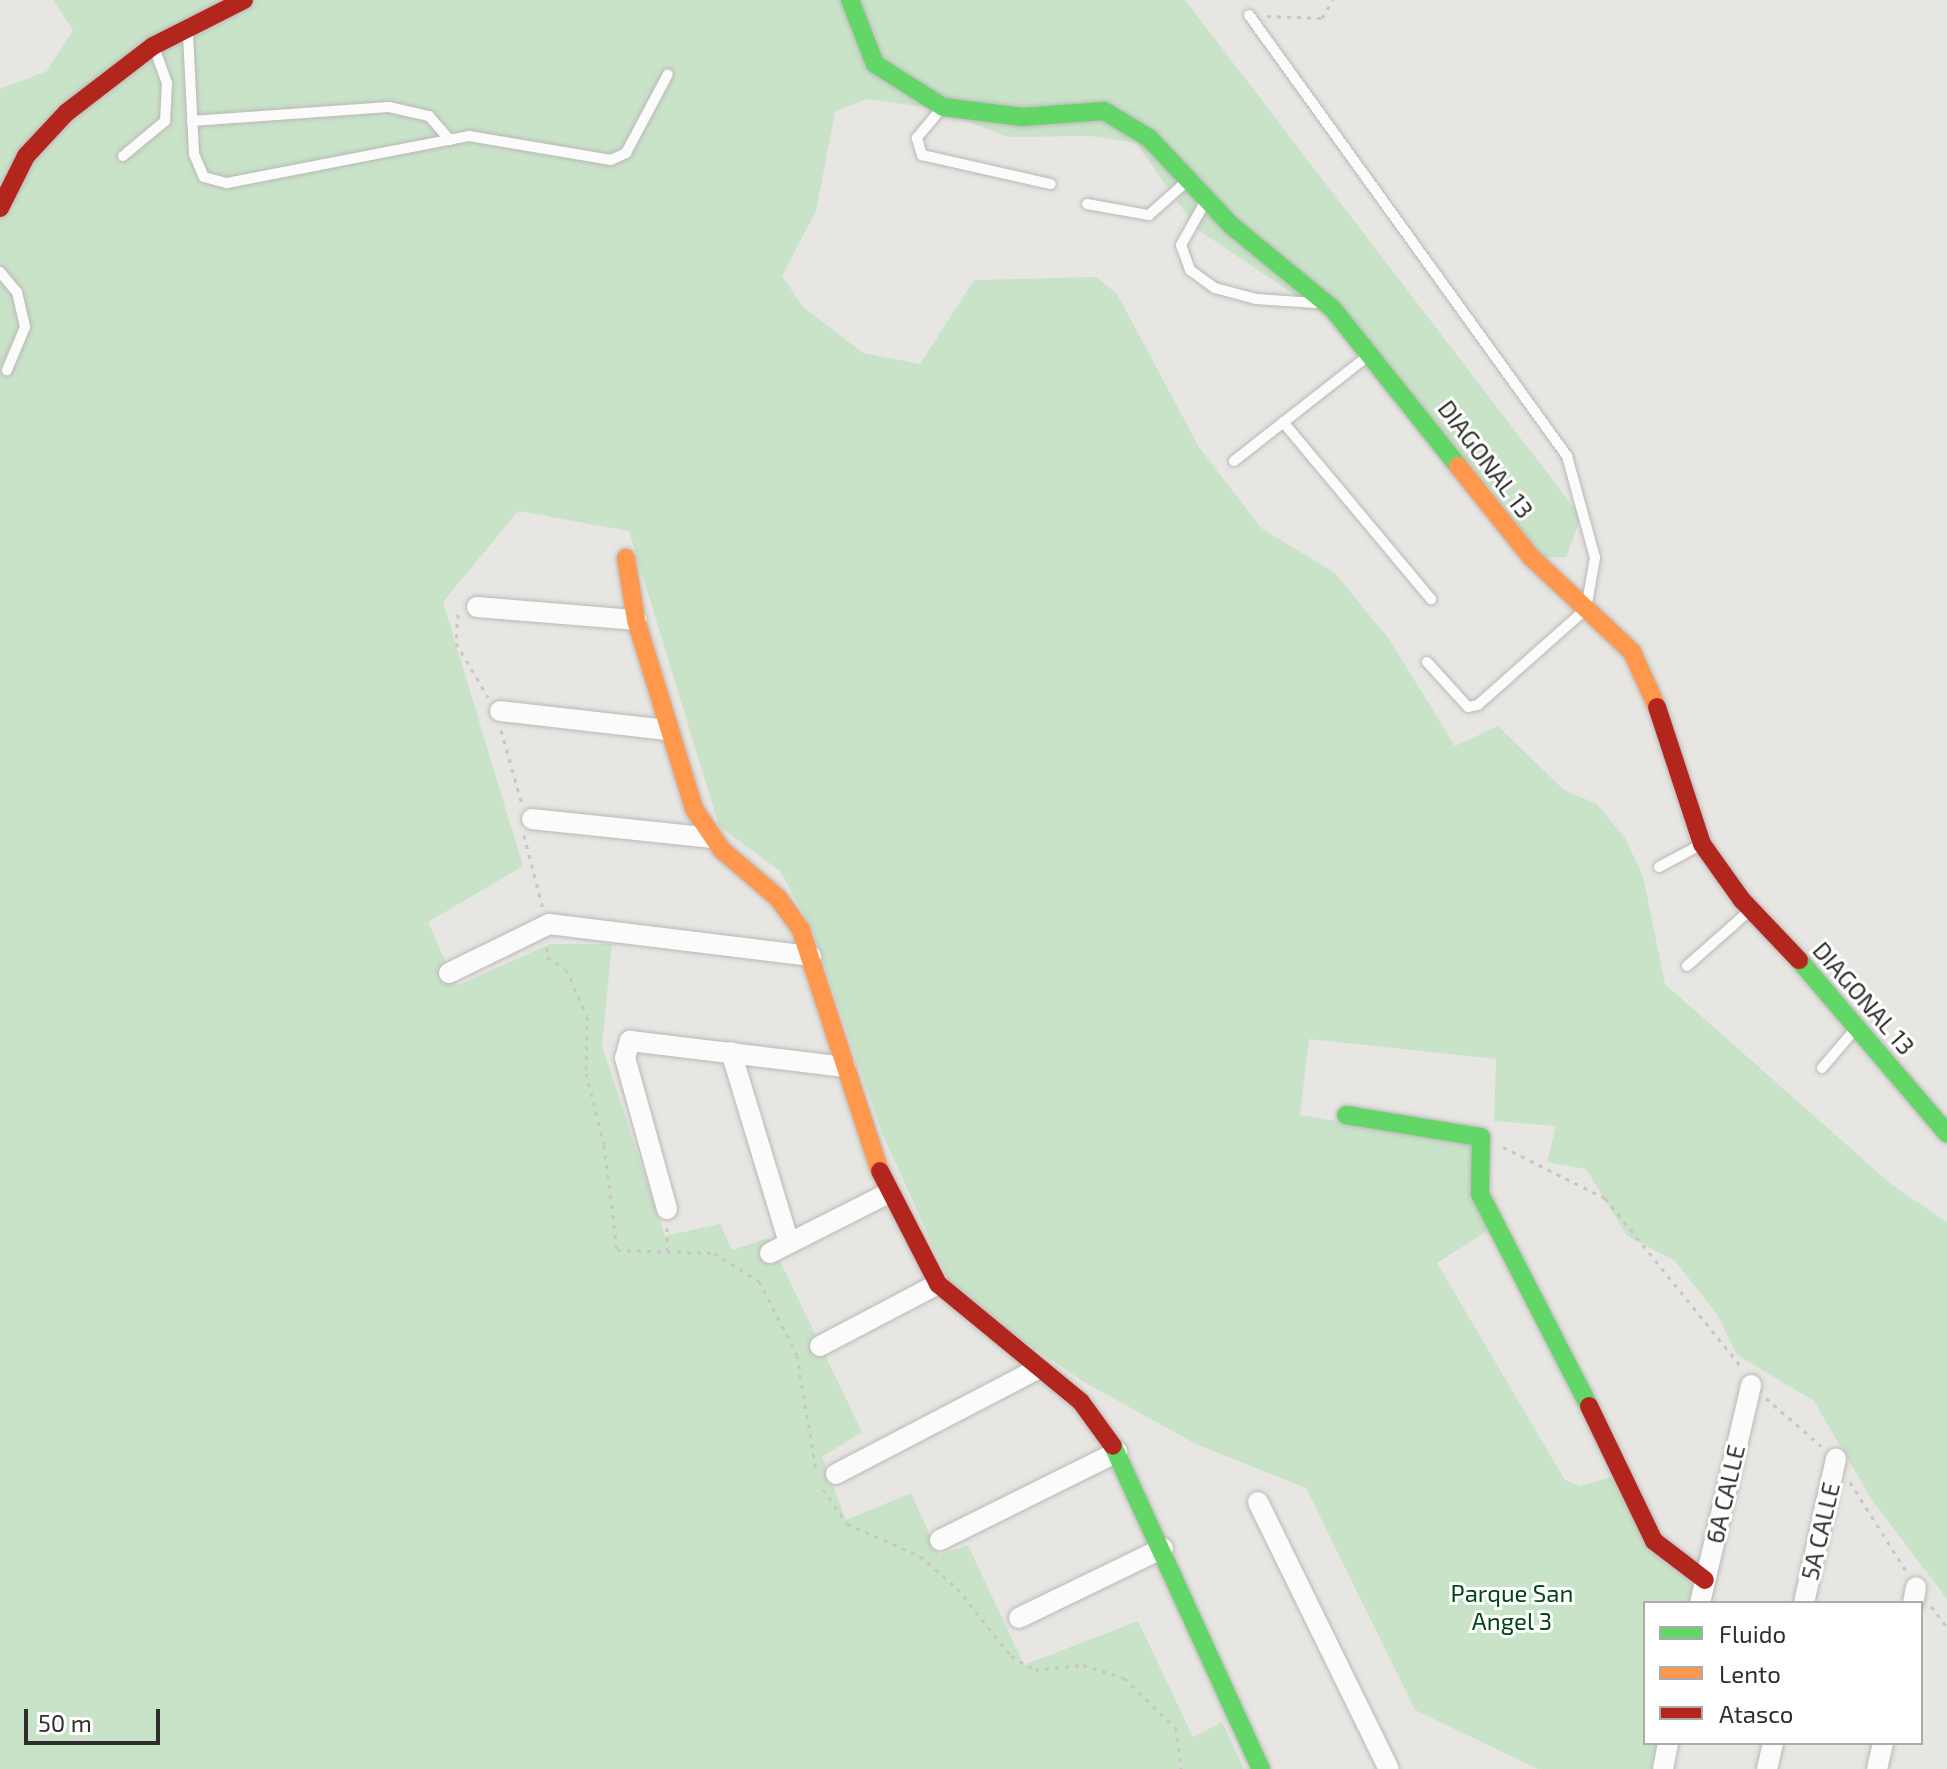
<!DOCTYPE html>
<style>
body{margin:0}
#map{position:relative;width:1947px;height:1769px;overflow:hidden;background:#e8e6e3;font-family:"Exo 2",sans-serif}
div>[style]{position:absolute}
.green>*{inset:0;background:#c9e3c9}
.path>*{height:3px;margin-top:-1.5px;transform-origin:0;background:repeating-linear-gradient(90deg,#c8c7c7 0 4px,transparent 0 10px)}
.roads{filter:drop-shadow(0 0 2px #bab8b6) drop-shadow(0 0 2px #bab8b6)}
.lane>*{height:10px;margin:-5px;padding:0 5px;transform-origin:5px;border-radius:5px;background:#fcfbfb}
.street>*{height:20px;margin:-10px;padding:0 10px;transform-origin:10px;border-radius:10px;background:#fcfbfb}
.fast>*{height:18px;margin:-9px;padding:0 9px;transform-origin:9px;border-radius:9px;background:#63d668}
.slow>*{height:18px;margin:-9px;padding:0 9px;transform-origin:9px;border-radius:9px;background:#ff974d}
.jam>*{height:18px;margin:-9px;padding:0 9px;transform-origin:9px;border-radius:9px;background:#b3261e}
span{translate:-50% -50%;white-space:nowrap;text-align:center;line-height:1.15;-webkit-text-stroke:6px #fff;paint-order:stroke}
.street-label{font-size:24px;color:#2f2e2c}
.park-label{font-size:24px;color:#004716}
.legend{position:absolute;left:1643px;top:1601px;width:280px;height:144px;box-sizing:border-box;background:#fff;border:2px solid #acabab;margin:0;padding:10px 14px;list-style:none;font-size:24px;color:#2f2e2c}
.legend li{display:flex;align-items:center;gap:16px;height:40px}
.legend b{width:40px;border:2px solid #acabab}
.scale{position:absolute;left:24px;top:1709px;width:136px;height:36px;box-sizing:border-box;border:4px solid #2f2e2c;border-top:0;padding-left:10px;font-size:24px;line-height:28px;white-space:nowrap;color:#2f2e2c;-webkit-text-stroke:6px #fff;paint-order:stroke}
</style>
<div id="map">
<div class="green">
<i style="clip-path:polygon(53px 0,1185px 0,1581px 517px,1566px 557px,1533px 558px,1326px 316px,1197px 229px,1136px 143px,1090px 136px,1008px 137px,932px 108px,866px 99px,835px 112px,816px 211px,782px 276px,803px 307px,863px 353px,920px 364px,974px 280px,1096px 277px,1117px 294px,1199px 447px,1261px 528px,1335px 573px,1389px 639px,1455px 746px,1498px 726px,1564px 790px,1597px 804px,1625px 838px,1643px 876px,1665px 984px,1892px 1185px,1947px 1222px,1947px 1599px,1872px 1500px,1814px 1401px,1737px 1355px,1717px 1314px,1675px 1261px,1627px 1236px,1586px 1169px,1547px 1162px,1556px 1126px,1494px 1121px,1496px 1059px,1309px 1039px,1300px 1115px,1474px 1144px,1492px 1228px,1437px 1263px,1565px 1480px,1580px 1486px,1614px 1476px,1695px 1589px,1692px 1603px,1645px 1603px,1645px 1743px,1658px 1743px,1651px 1769px,1538px 1769px,1415px 1710px,1306px 1488px,1196px 1444px,1084px 1382px,993px 1320px,949px 1281px,882px 1133px,812px 929px,780px 871px,719px 826px,629px 531px,518px 511px,443px 602px,523px 866px,428px 922px,456px 986px,550px 944px,612px 944px,602px 1046px,665px 1236px,720px 1224px,732px 1250px,769px 1238px,862px 1432px,822px 1457px,846px 1520px,911px 1493px,939px 1555px,968px 1545px,1024px 1665px,1138px 1621px,1193px 1737px,1222px 1722px,1244px 1769px,0 1769px,0 89px,47px 71px,73px 30px)"></i>
</div>
<div class="path">
<i style="left:1267px;top:16px;width:55px;rotate:2.1deg"></i>
<i style="left:1322px;top:18px;width:21px;rotate:-59deg"></i>
<i style="left:458px;top:614px;width:29px;rotate:94deg"></i>
<i style="left:456px;top:643px;width:63px;rotate:59.3deg"></i>
<i style="left:501px;top:730px;width:77px;rotate:74.2deg"></i>
<i style="left:524px;top:835px;width:76px;rotate:75.6deg"></i>
<i style="left:547px;top:947px;width:10px;rotate:90deg"></i>
<i style="left:547px;top:957px;width:22px;rotate:32deg"></i>
<i style="left:566px;top:969px;width:51px;rotate:65.9deg"></i>
<i style="left:587px;top:1016px;width:57px;rotate:91deg"></i>
<i style="left:586px;top:1073px;width:74px;rotate:76deg"></i>
<i style="left:604px;top:1145px;width:106px;rotate:82.9deg"></i>
<i style="left:617px;top:1250px;width:97px;rotate:1.8deg"></i>
<i style="left:714px;top:1253px;width:53px;rotate:31.9deg"></i>
<i style="left:759px;top:1281px;width:83px;rotate:62.8deg"></i>
<i style="left:797px;top:1355px;width:118px;rotate:80.7deg"></i>
<i style="left:1503px;top:1147px;width:114px;rotate:26.6deg"></i>
<i style="left:1605px;top:1198px;width:218px;rotate:51.1deg"></i>
<i style="left:667px;top:1228px;width:23px;rotate:90deg"></i>
<i style="left:1766px;top:1398px;width:73px;rotate:41.1deg"></i>
<i style="left:1850px;top:1482px;width:105px;rotate:57.8deg"></i>
<i style="left:823px;top:1489px;width:42px;rotate:55.6deg"></i>
<i style="left:847px;top:1524px;width:80px;rotate:23.7deg"></i>
<i style="left:920px;top:1556px;width:49px;rotate:40.9deg"></i>
<i style="left:957px;top:1588px;width:87px;rotate:51.5deg"></i>
<i style="left:1011px;top:1656px;width:28px;rotate:30deg"></i>
<i style="left:1035px;top:1670px;width:48px;rotate:-5.9deg"></i>
<i style="left:1083px;top:1665px;width:43px;rotate:17.6deg"></i>
<i style="left:1124px;top:1678px;width:72px;rotate:43.9deg"></i>
<i style="left:1176px;top:1728px;width:41px;rotate:83deg"></i>
<i style="left:1931px;top:1606px;width:26px;rotate:53deg"></i>
</div>
<div class="roads">
<div class="lane">
<i style="left:1249px;top:15px;width:544px;rotate:54.21deg"></i>
<i style="left:1567px;top:456px;width:106px;rotate:74.6deg"></i>
<i style="left:1595px;top:558px;width:52px;rotate:100deg"></i>
<i style="left:1586px;top:609px;width:144px;rotate:138.4deg"></i>
<i style="left:1478px;top:705px;width:10px;rotate:169deg"></i>
<i style="left:1468px;top:707px;width:61px;rotate:-132.3deg"></i>
<i style="left:188px;top:35px;width:119px;rotate:87.1deg"></i>
<i style="left:194px;top:154px;width:25px;rotate:67deg"></i>
<i style="left:204px;top:177px;width:24px;rotate:15deg"></i>
<i style="left:227px;top:183px;width:247px;rotate:-11deg"></i>
<i style="left:469px;top:136px;width:144px;rotate:9.6deg"></i>
<i style="left:611px;top:160px;width:17px;rotate:-25deg"></i>
<i style="left:626px;top:153px;width:89px;rotate:-62deg"></i>
<i style="left:941px;top:109px;width:38px;rotate:130deg"></i>
<i style="left:917px;top:138px;width:18px;rotate:74deg"></i>
<i style="left:922px;top:155px;width:132px;rotate:12.7deg"></i>
<i style="left:192px;top:121px;width:197px;rotate:-4.1deg"></i>
<i style="left:389px;top:107px;width:41px;rotate:12.7deg"></i>
<i style="left:429px;top:116px;width:32px;rotate:49deg"></i>
<i style="left:123px;top:156px;width:55px;rotate:-39.8deg"></i>
<i style="left:165px;top:121px;width:38px;rotate:-87deg"></i>
<i style="left:167px;top:83px;width:37px;rotate:-110deg"></i>
<i style="left:1087px;top:204px;width:63px;rotate:10.1deg"></i>
<i style="left:1149px;top:215px;width:51px;rotate:-41.8deg"></i>
<i style="left:1204px;top:204px;width:47px;rotate:119.3deg"></i>
<i style="left:1181px;top:245px;width:27px;rotate:70deg"></i>
<i style="left:1190px;top:270px;width:31px;rotate:36deg"></i>
<i style="left:1215px;top:288px;width:42px;rotate:15deg"></i>
<i style="left:1256px;top:299px;width:59px;rotate:3.9deg"></i>
<i style="left:0;top:272px;width:26px;rotate:50deg"></i>
<i style="left:17px;top:292px;width:36px;rotate:77deg"></i>
<i style="left:25px;top:327px;width:47px;rotate:112.7deg"></i>
<i style="left:1283px;top:422px;width:231px;rotate:50.1deg"></i>
<i style="left:1234px;top:461px;width:170px;rotate:-38.1deg"></i>
<i style="left:1659px;top:867px;width:47px;rotate:-28.2deg"></i>
<i style="left:1687px;top:966px;width:81px;rotate:-41.5deg"></i>
<i style="left:1822px;top:1068px;width:54px;rotate:-49.5deg"></i>
</div>
<div class="street">
<i style="left:477px;top:607px;width:160px;rotate:4.7deg"></i>
<i style="left:500px;top:711px;width:169px;rotate:6.5deg"></i>
<i style="left:532px;top:819px;width:181px;rotate:6deg"></i>
<i style="left:449px;top:973px;width:111px;rotate:-26.1deg"></i>
<i style="left:549px;top:924px;width:264px;rotate:7deg"></i>
<i style="left:731px;top:1052px;width:200px;rotate:73.1deg"></i>
<i style="left:667px;top:1209px;width:157px;rotate:-105.5deg"></i>
<i style="left:625px;top:1058px;width:18px;rotate:-74deg"></i>
<i style="left:630px;top:1041px;width:217px;rotate:6.9deg"></i>
<i style="left:770px;top:1253px;width:131px;rotate:-26.8deg"></i>
<i style="left:820px;top:1346px;width:133px;rotate:-27.7deg"></i>
<i style="left:836px;top:1474px;width:228px;rotate:-27.5deg"></i>
<i style="left:1258px;top:1502px;width:297px;rotate:63.9deg"></i>
<i style="left:940px;top:1540px;width:198px;rotate:-26.4deg"></i>
<i style="left:1700px;top:1603px;width:224px;rotate:-76.8deg"></i>
<i style="left:1804px;top:1603px;width:148px;rotate:-77.5deg"></i>
<i style="left:1913px;top:1603px;width:16px;rotate:-79deg"></i>
<i style="left:1019px;top:1618px;width:160px;rotate:-25.9deg"></i>
<i style="left:1663px;top:1769px;width:26px;rotate:-79deg"></i>
<i style="left:1767px;top:1769px;width:27px;rotate:-77deg"></i>
<i style="left:1877px;top:1769px;width:27px;rotate:-77deg"></i>
</div>
<div class="fast">
<i style="left:850px;top:0;width:69px;rotate:68.7deg"></i>
<i style="left:875px;top:64px;width:80px;rotate:32.3deg"></i>
<i style="left:943px;top:107px;width:80px;rotate:7.2deg"></i>
<i style="left:1022px;top:117px;width:82px;rotate:-4.2deg"></i>
<i style="left:1104px;top:111px;width:52px;rotate:31deg"></i>
<i style="left:1149px;top:138px;width:121px;rotate:46.7deg"></i>
<i style="left:1232px;top:226px;width:129px;rotate:39.4deg"></i>
<i style="left:1332px;top:308px;width:202px;rotate:51.4deg"></i>
<i style="left:1799px;top:960px;width:228px;rotate:49.5deg"></i>
<i style="left:1346px;top:1115px;width:137px;rotate:9.3deg"></i>
<i style="left:1481px;top:1137px;width:57px;rotate:91deg"></i>
<i style="left:1480px;top:1194px;width:238px;rotate:62.8deg"></i>
<i style="left:1113px;top:1446px;width:355px;rotate:65.4deg"></i>
</div>
<div class="slow">
<i style="left:1458px;top:466px;width:117px;rotate:51.3deg"></i>
<i style="left:1531px;top:557px;width:139px;rotate:43.2deg"></i>
<i style="left:1632px;top:652px;width:60px;rotate:65.6deg"></i>
<i style="left:626px;top:558px;width:63px;rotate:80.8deg"></i>
<i style="left:636px;top:620px;width:198px;rotate:72.9deg"></i>
<i style="left:694px;top:809px;width:50px;rotate:55.7deg"></i>
<i style="left:722px;top:850px;width:74px;rotate:40.6deg"></i>
<i style="left:778px;top:898px;width:39px;rotate:54deg"></i>
<i style="left:801px;top:930px;width:254px;rotate:71.9deg"></i>
</div>
<div class="jam">
<i style="left:0;top:208px;width:58px;rotate:-63.4deg"></i>
<i style="left:26px;top:156px;width:59px;rotate:-47.1deg"></i>
<i style="left:66px;top:113px;width:110px;rotate:-37.6deg"></i>
<i style="left:153px;top:46px;width:102px;rotate:-26.8deg"></i>
<i style="left:1657px;top:707px;width:144px;rotate:71.8deg"></i>
<i style="left:1702px;top:844px;width:69px;rotate:54.5deg"></i>
<i style="left:1742px;top:900px;width:83px;rotate:46.5deg"></i>
<i style="left:880px;top:1171px;width:127px;rotate:62.8deg"></i>
<i style="left:938px;top:1284px;width:185px;rotate:39.5deg"></i>
<i style="left:1081px;top:1402px;width:54px;rotate:54deg"></i>
<i style="left:1589px;top:1406px;width:150px;rotate:64.3deg"></i>
<i style="left:1654px;top:1541px;width:64px;rotate:37.4deg"></i>
</div>
</div>
<div class="street-label">
<span style="left:1486px;top:459px;rotate:53deg">DIAGONAL 13</span>
<span style="left:1864px;top:998px;rotate:49deg">DIAGONAL 13</span>
<span style="left:1725px;top:1494px;rotate:-77deg">6A CALLE</span>
<span style="left:1820px;top:1531px;rotate:-77deg">5A CALLE</span>
</div>
<div class="park-label">
<span style="left:1512px;top:1607px">Parque San<br>Angel 3</span>
</div>
<ul class="legend">
<li><b style="height:10px;background:#63d668"></b>Fluido</li>
<li><b style="height:10px;background:#ff974d"></b>Lento</li>
<li><b style="height:10px;background:#b3261e"></b>Atasco</li>
</ul>
<div class="scale">50 m</div>
</div>
